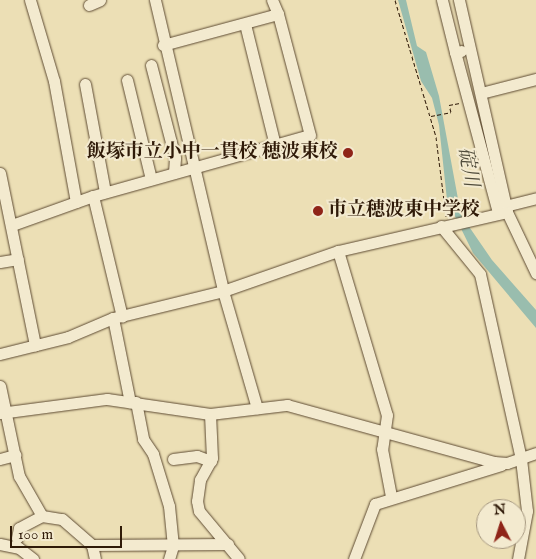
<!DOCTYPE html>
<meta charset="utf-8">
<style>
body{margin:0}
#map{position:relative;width:536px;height:559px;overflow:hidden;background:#ecdfb5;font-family:"IM FELL English","Noto Serif JP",serif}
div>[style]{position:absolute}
.water>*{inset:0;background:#99bdae}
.path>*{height:1px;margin-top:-0.5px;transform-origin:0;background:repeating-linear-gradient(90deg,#2f1a08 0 4px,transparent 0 6.5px)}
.roads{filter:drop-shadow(0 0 1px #5e4b33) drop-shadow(0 0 1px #5e4b33)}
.minor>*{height:11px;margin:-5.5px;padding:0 5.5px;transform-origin:5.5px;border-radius:5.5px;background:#f3eacf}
.dots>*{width:14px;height:14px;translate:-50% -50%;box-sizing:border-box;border:2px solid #f3eacf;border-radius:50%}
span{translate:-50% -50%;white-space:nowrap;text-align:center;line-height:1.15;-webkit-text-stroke:4px #f3eacf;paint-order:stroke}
.poi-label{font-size:19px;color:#2f1a08;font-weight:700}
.right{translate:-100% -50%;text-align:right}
.left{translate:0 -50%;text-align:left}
.water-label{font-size:20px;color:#4f4b3a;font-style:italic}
.north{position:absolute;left:476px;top:499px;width:50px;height:50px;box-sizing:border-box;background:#f3eacf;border:1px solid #a5977f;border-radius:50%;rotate:355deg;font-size:14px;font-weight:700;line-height:20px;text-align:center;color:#2f1a08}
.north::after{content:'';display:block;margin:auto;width:18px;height:22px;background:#8f2418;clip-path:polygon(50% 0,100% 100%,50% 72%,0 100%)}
.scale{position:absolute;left:10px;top:526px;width:112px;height:22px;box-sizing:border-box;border:2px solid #2f1a08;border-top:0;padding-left:6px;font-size:15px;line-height:18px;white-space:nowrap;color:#2f1a08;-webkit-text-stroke:4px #f3eacf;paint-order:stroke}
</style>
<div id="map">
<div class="water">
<i style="clip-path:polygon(398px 0,406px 0,417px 46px,426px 52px,439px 96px,461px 215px,492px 260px,536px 310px,536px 328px,473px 253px,447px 200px,439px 125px,432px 98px,421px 81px)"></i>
</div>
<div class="path">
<i style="left:395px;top:0;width:143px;rotate:73.3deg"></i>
<i style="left:436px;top:137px;width:80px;rotate:82.8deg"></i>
<i style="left:431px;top:116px;width:20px;rotate:-11deg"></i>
<i style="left:451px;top:112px;width:7px;rotate:-106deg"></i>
<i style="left:449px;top:105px;width:11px;rotate:-10deg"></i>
</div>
<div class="roads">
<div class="minor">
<i style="left:30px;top:0;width:84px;rotate:73.5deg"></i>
<i style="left:54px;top:81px;width:123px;rotate:79.7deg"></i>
<i style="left:155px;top:0;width:299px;rotate:76.8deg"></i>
<i style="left:223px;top:291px;width:122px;rotate:73.8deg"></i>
<i style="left:442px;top:0;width:54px;rotate:76deg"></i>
<i style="left:455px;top:52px;width:6px;rotate:-9deg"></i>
<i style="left:459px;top:0;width:217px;rotate:77.2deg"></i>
<i style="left:507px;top:212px;width:68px;rotate:64.6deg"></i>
<i style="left:89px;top:5px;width:12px;rotate:-24deg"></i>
<i style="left:245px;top:24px;width:125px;rotate:76.1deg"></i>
<i style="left:163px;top:45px;width:119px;rotate:-15.1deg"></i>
<i style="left:278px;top:14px;width:15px;rotate:-113deg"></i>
<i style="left:455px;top:52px;width:167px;rotate:75deg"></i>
<i style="left:151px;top:65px;width:96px;rotate:75.5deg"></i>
<i style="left:175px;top:158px;width:15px;rotate:94deg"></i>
<i style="left:127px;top:80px;width:102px;rotate:76.4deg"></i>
<i style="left:85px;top:84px;width:110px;rotate:79.5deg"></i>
<i style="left:481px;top:93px;width:57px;rotate:-14.3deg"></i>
<i style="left:0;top:173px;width:176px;rotate:78.5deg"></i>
<i style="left:93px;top:196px;width:124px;rotate:76.5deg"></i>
<i style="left:505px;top:206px;width:32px;rotate:-14deg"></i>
<i style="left:12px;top:225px;width:86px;rotate:-19.7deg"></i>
<i style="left:93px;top:196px;width:225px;rotate:-15.7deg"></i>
<i style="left:310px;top:135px;width:125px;rotate:-104.8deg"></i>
<i style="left:441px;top:226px;width:62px;rotate:50.9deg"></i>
<i style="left:480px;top:274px;width:189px;rotate:77.5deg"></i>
<i style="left:521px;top:459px;width:52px;rotate:83.4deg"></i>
<i style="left:527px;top:511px;width:49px;rotate:100.6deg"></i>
<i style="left:338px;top:251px;width:171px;rotate:73.4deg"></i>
<i style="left:387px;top:415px;width:34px;rotate:98deg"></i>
<i style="left:382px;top:449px;width:48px;rotate:79.2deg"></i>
<i style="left:0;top:262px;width:18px;rotate:-9deg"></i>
<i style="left:113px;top:318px;width:86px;rotate:78.6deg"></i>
<i style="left:0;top:354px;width:70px;rotate:-14deg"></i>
<i style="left:68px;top:337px;width:49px;rotate:-22.9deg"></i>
<i style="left:113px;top:318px;width:113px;rotate:-13.8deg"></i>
<i style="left:223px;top:291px;width:122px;rotate:-19.2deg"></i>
<i style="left:338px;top:251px;width:173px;rotate:-13deg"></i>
<i style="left:0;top:386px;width:92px;rotate:78.1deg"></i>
<i style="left:19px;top:476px;width:46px;rotate:60.1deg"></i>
<i style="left:42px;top:516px;width:20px;rotate:9deg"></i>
<i style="left:62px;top:519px;width:40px;rotate:41deg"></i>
<i style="left:92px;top:545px;width:136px;rotate:-0.4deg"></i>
<i style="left:136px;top:402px;width:38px;rotate:79deg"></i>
<i style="left:143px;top:439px;width:18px;rotate:56deg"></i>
<i style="left:153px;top:454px;width:54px;rotate:72.9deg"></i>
<i style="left:169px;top:506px;width:40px;rotate:84.3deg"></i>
<i style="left:173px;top:546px;width:14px;rotate:107deg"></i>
<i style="left:0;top:413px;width:108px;rotate:-7.5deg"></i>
<i style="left:107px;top:399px;width:104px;rotate:8.3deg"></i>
<i style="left:210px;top:414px;width:78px;rotate:-6.7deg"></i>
<i style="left:287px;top:405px;width:215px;rotate:15.4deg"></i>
<i style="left:494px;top:462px;width:13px;rotate:4deg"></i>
<i style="left:507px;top:463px;width:31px;rotate:-19deg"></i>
<i style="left:210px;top:414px;width:44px;rotate:87.4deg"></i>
<i style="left:212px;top:458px;width:25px;rotate:119deg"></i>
<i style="left:200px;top:480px;width:21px;rotate:98deg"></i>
<i style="left:197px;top:501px;width:10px;rotate:79deg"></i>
<i style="left:199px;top:511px;width:62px;rotate:50.2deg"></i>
<i style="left:0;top:459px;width:16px;rotate:-15deg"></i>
<i style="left:173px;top:459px;width:24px;rotate:-7deg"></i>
<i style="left:197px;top:456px;width:15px;rotate:20deg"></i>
<i style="left:17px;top:538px;width:10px;rotate:-79deg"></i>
<i style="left:19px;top:528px;width:26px;rotate:-28deg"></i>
<i style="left:0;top:544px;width:19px;rotate:12deg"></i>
<i style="left:19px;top:548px;width:18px;rotate:38deg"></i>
<i style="left:92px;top:545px;width:14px;rotate:78deg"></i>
<i style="left:354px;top:559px;width:59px;rotate:-69.1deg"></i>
<i style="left:375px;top:504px;width:132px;rotate:-17.2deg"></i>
</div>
</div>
<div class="dots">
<i style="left:348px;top:153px;background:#8f2418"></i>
<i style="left:318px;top:211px;background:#8f2418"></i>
</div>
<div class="poi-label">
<span class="right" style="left:338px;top:153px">飯塚市立小中一貫校 穂波東校</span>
<span class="left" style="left:328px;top:211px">市立穂波東中学校</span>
</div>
<div class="water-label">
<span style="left:468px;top:167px;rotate:80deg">碇川</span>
</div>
<div class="north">N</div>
<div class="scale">100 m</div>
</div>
